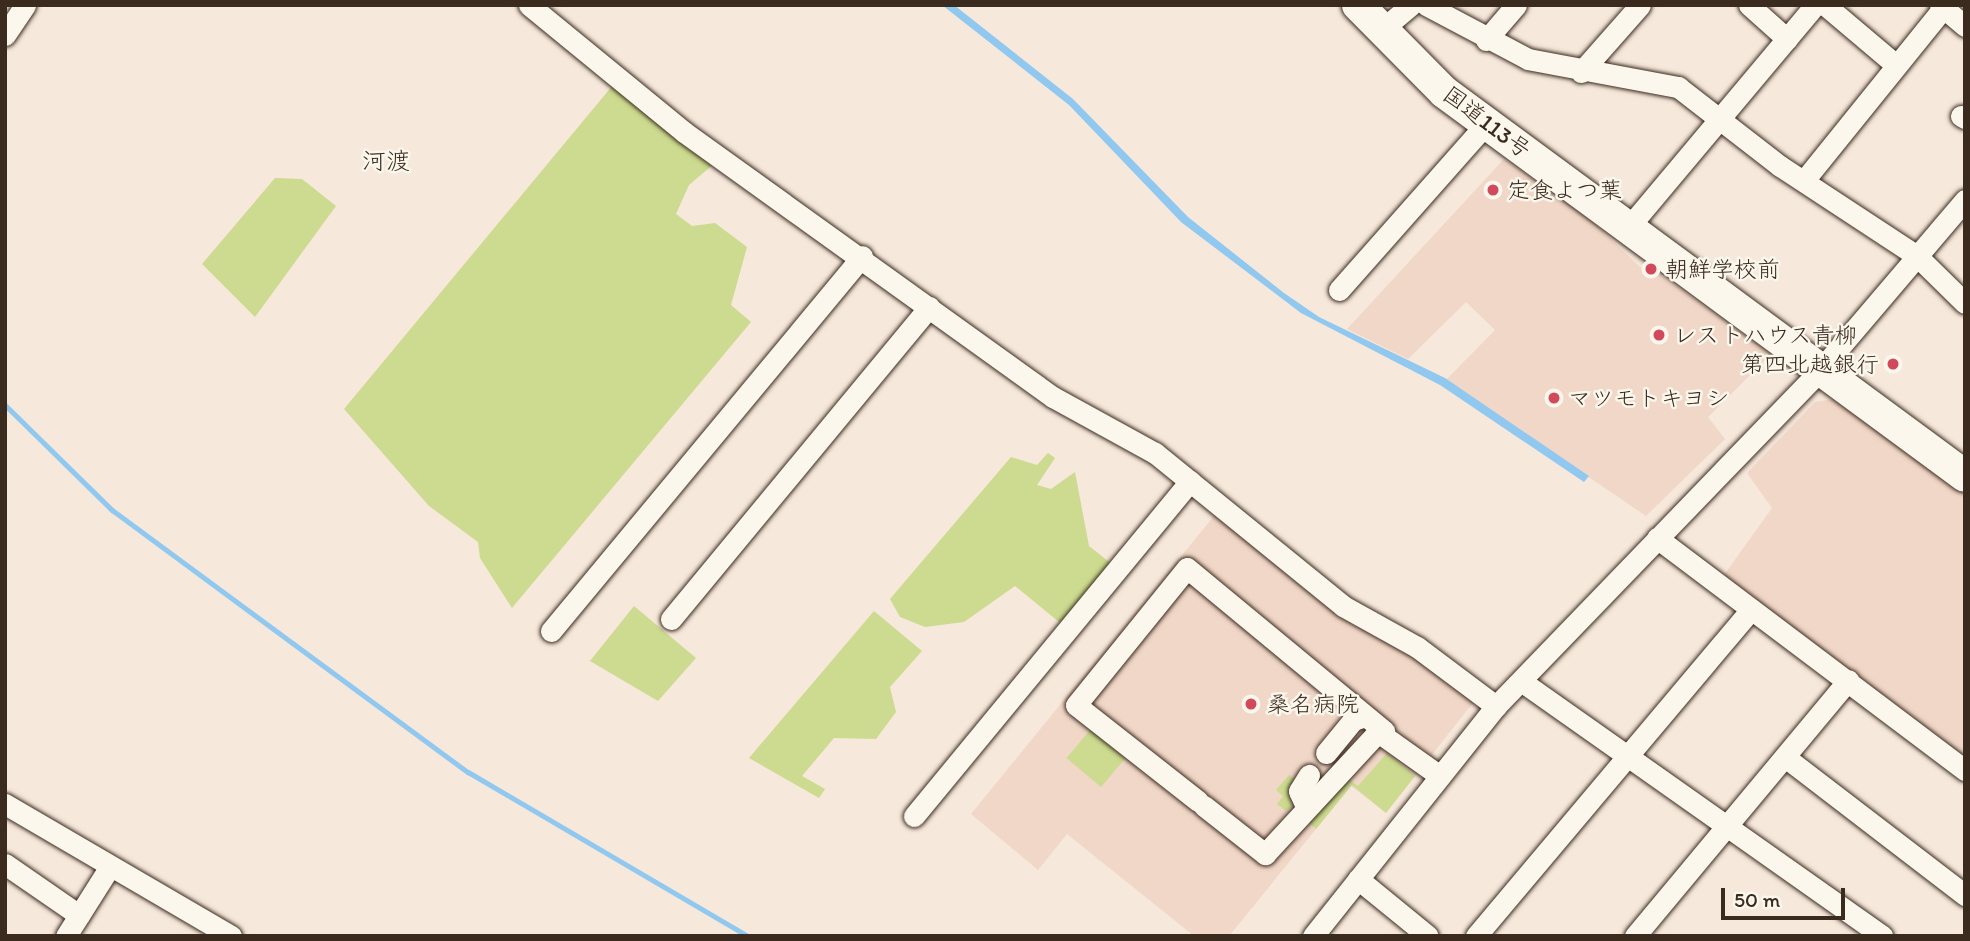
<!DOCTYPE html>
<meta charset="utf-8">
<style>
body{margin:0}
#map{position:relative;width:1970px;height:941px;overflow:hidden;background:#f6e8db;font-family:Itim,"Klee One",sans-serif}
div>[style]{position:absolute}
.built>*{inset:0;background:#f1d7c7}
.green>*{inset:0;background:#ccdb8f;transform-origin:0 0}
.water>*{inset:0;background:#90c8ef}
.stream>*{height:5px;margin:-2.5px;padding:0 2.5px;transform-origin:2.5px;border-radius:2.5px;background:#90c8ef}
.roads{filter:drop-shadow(0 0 2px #3b2a1e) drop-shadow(0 0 2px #3b2a1e)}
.minor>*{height:21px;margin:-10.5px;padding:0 10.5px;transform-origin:10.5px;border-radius:10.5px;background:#fbf7ec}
.highway>*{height:32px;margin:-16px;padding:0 16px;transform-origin:16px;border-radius:16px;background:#fbf7ec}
.dots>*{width:19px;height:19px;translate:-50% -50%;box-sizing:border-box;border:4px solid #fbf7ec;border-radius:50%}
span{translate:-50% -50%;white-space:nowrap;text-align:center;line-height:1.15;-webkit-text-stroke:5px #fbf7ec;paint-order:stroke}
.street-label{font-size:23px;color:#3b2a1e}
.poi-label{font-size:23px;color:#3b2a1e}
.left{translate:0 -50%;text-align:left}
.right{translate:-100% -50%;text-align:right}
.neighbourhood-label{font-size:24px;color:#3b2a1e}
.frame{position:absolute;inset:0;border:7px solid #3b2a1e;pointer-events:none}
.scale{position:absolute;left:1721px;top:888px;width:124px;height:32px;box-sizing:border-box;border:4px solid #3b2a1e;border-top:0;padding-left:9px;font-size:21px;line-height:24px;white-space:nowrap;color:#3b2a1e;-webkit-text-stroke:5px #fbf7ec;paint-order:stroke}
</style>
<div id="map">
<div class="built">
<i style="clip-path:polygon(1504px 159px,1591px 220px,1640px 267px,1661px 275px,1771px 354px,1708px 417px,1725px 439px,1646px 516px,1446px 380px,1495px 330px,1466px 302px,1408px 359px,1347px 329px)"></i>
<i style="clip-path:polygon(1835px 399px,1965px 494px,1965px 758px,1724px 575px,1772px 508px,1747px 473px,1815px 402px)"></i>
<i style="clip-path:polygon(1218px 511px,1471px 692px,1472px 704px,1386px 813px,1351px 786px,1229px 936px,1194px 936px,1067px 834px,1038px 870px,971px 814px)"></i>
</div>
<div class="green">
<i style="clip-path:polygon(613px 85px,715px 163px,689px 185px,676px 214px,692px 226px,715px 223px,747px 247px,731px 305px,751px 322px,512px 608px,480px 558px,478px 542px,429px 506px,344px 409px)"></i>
<i style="clip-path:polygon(275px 178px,302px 179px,336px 206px,255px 317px,202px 264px)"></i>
<i style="clip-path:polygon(1048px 453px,1055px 458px,1037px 485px,1051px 489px,1075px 472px,1089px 546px,1113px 565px,1064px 626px,1015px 586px,964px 622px,925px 627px,900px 617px,890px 599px,1011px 457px,1037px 465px)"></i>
<i style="clip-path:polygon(634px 606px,696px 658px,658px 701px,590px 661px)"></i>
<i style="clip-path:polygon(874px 611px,922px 651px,890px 687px,896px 712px,876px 739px,834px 738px,802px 776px,825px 789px,819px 798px,749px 758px)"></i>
<i style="left:1091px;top:729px;width:45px;height:38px;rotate:40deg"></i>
<i style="clip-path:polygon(1387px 753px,1415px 776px,1386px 813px,1352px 785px,1316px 829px,1302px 817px,1347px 778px,1358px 786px)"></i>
<i style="clip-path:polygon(1289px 775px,1296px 780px,1296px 803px,1286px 811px,1277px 804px,1283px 796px,1276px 790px)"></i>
</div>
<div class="water">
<i style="clip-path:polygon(942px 5px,954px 5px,1073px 99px,1188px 217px,1284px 293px,1319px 317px,1445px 378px,1589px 476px,1584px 482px,1440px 385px,1301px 313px,1181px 222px,1069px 105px)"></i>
</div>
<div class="stream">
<i style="left:5px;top:405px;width:150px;rotate:44.5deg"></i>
<i style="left:112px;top:510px;width:442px;rotate:36.4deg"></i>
<i style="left:468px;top:772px;width:324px;rotate:30.4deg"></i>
</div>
<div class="roads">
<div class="minor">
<i style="left:529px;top:5px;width:200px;rotate:39.3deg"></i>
<i style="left:684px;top:132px;width:454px;rotate:35.7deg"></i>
<i style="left:1053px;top:397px;width:116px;rotate:28.8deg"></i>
<i style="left:1155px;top:453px;width:242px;rotate:39.1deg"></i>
<i style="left:1343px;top:606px;width:85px;rotate:29deg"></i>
<i style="left:1417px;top:647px;width:99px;rotate:36.8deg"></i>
<i style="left:1426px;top:5px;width:115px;rotate:27.9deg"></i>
<i style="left:1528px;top:59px;width:153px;rotate:10.6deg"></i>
<i style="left:1678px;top:87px;width:129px;rotate:37.8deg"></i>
<i style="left:1780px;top:166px;width:164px;rotate:33.3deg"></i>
<i style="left:1917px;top:256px;width:67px;rotate:44.4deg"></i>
<i style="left:1749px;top:5px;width:51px;rotate:41.8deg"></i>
<i style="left:1825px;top:5px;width:93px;rotate:40.2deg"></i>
<i style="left:1940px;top:5px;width:33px;rotate:40deg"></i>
<i style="left:1380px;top:31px;width:40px;rotate:-40deg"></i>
<i style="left:5px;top:35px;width:36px;rotate:-56deg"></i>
<i style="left:1486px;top:40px;width:46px;rotate:-49.4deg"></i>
<i style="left:1581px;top:72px;width:89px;rotate:-48.6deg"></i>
<i style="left:1961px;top:116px;width:4px;rotate:27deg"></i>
<i style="left:1806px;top:178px;width:218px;rotate:-51.1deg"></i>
<i style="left:1628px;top:228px;width:291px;rotate:-50deg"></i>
<i style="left:1339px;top:290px;width:223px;rotate:-48.5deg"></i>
<i style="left:1657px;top:538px;width:386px;rotate:37deg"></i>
<i style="left:671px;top:619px;width:405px;rotate:-50.4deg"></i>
<i style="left:551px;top:631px;width:487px;rotate:-50.3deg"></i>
<i style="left:1521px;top:681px;width:442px;rotate:35.2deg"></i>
<i style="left:1326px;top:753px;width:43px;rotate:-50.7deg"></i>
<i style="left:1353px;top:720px;width:13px;rotate:-18deg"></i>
<i style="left:1785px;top:757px;width:227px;rotate:37.5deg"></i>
<i style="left:1198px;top:801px;width:155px;rotate:-141.8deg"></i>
<i style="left:1076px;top:705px;width:176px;rotate:-51deg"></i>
<i style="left:1187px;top:568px;width:256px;rotate:39.6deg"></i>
<i style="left:5px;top:804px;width:262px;rotate:30.3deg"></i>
<i style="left:1305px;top:804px;width:14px;rotate:-115deg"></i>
<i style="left:1299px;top:791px;width:19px;rotate:-58deg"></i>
<i style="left:1204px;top:806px;width:78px;rotate:38.2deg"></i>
<i style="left:1265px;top:854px;width:166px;rotate:-47.2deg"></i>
<i style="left:1378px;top:732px;width:76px;rotate:35.4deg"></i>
<i style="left:914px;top:816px;width:434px;rotate:-50.5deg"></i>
<i style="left:5px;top:864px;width:90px;rotate:34.6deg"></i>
<i style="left:1358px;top:879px;width:90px;rotate:39.2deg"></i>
<i style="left:66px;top:936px;width:80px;rotate:-57.7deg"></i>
<i style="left:1313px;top:936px;width:294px;rotate:-51.5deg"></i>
<i style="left:1496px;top:706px;width:468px;rotate:-46deg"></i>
<i style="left:1821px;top:369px;width:222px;rotate:-49.6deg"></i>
<i style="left:1476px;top:936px;width:427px;rotate:-49.9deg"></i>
<i style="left:1635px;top:936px;width:333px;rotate:-50.2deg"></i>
</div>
<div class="highway">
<i style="left:1358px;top:5px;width:122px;rotate:45.3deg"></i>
<i style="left:1444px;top:92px;width:647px;rotate:36.39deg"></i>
</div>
</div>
<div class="dots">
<i style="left:1493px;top:190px;background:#d1495b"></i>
<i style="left:1651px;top:269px;background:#d1495b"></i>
<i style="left:1659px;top:335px;background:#d1495b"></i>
<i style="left:1893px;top:364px;background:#d1495b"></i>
<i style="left:1554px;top:398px;background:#d1495b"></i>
<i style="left:1251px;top:704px;background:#d1495b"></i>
</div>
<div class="street-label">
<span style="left:1487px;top:122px;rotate:37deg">国道113号</span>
</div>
<div class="poi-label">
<span class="left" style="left:1507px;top:190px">定食よつ葉</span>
<span class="left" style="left:1665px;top:269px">朝鮮学校前</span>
<span class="left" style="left:1673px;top:335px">レストハウス青柳</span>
<span class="right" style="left:1879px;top:364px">第四北越銀行</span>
<span class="left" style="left:1568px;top:398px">マツモトキヨシ</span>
<span class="left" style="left:1267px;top:704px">桑名病院</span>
</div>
<div class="neighbourhood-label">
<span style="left:386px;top:161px">河渡</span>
</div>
<div class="frame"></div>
<div class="scale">50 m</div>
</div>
